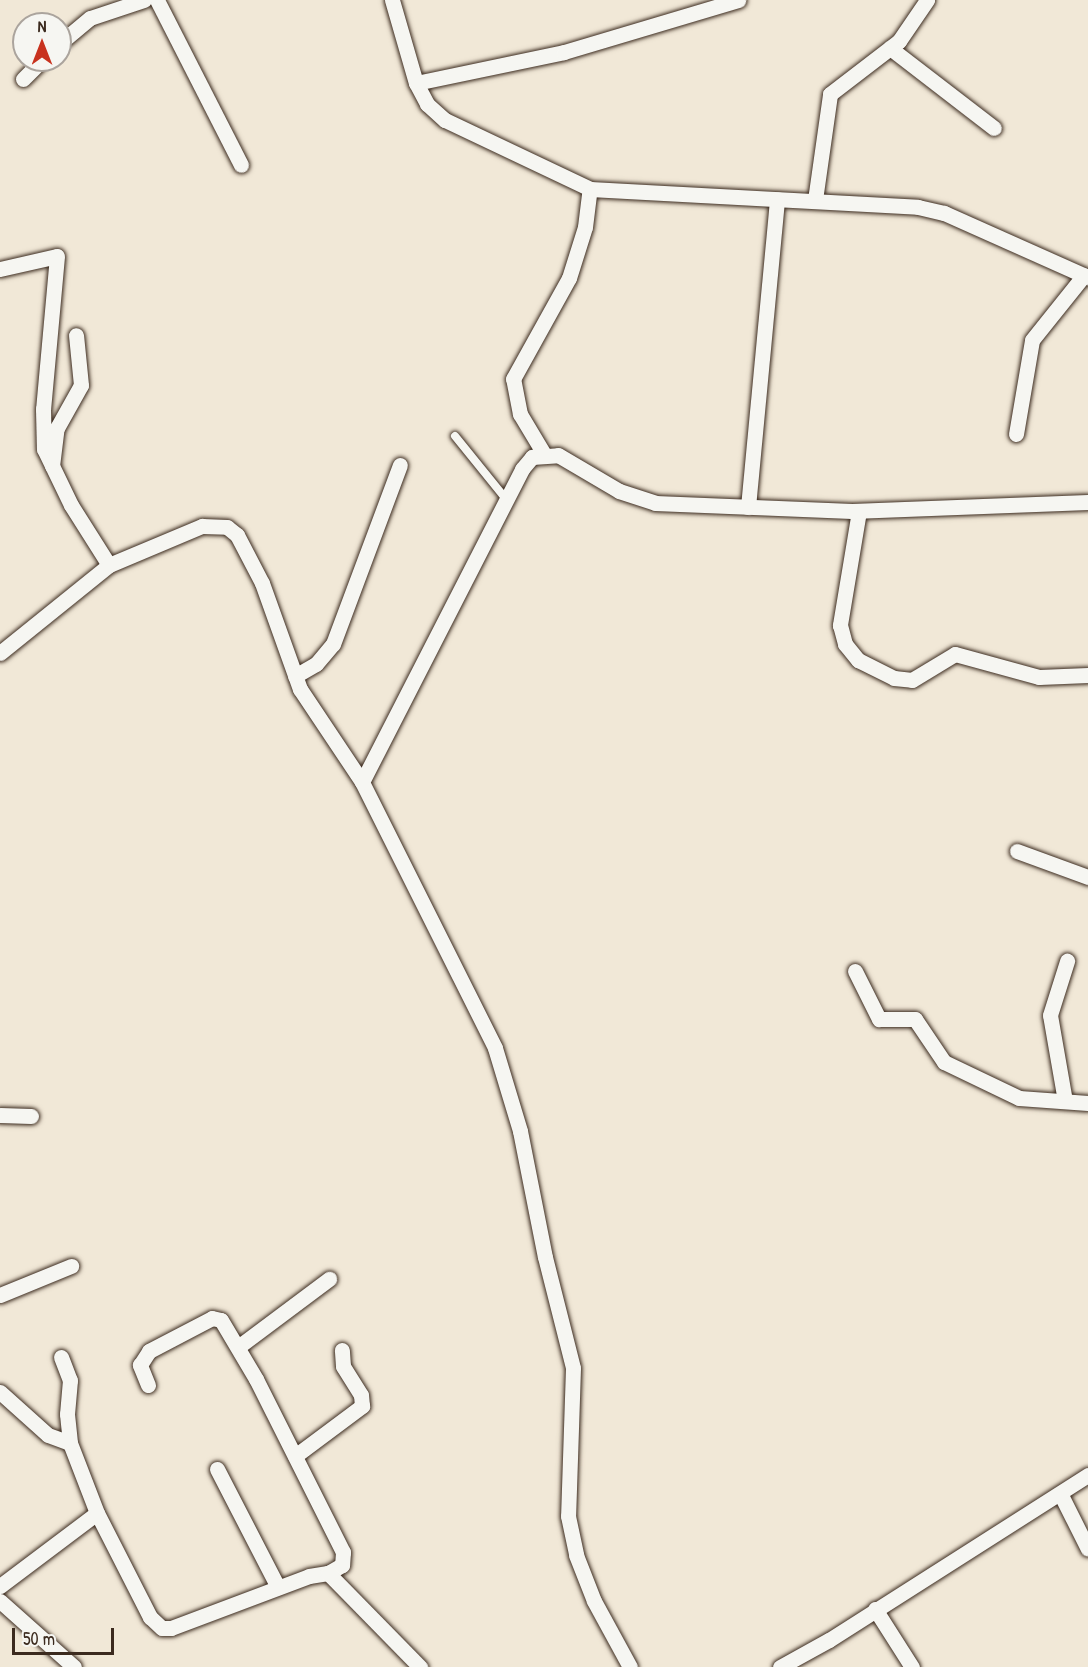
<!DOCTYPE html>
<style>
body{margin:0}
#map{position:relative;width:1088px;height:1667px;overflow:hidden;background:#f1e8d7;font-family:"Patrick Hand",sans-serif}
div>[style]{position:absolute}
.roads{filter:drop-shadow(0 0 2px #3b2a1e) drop-shadow(0 0 2px #3b2a1e)}
.lane>*{height:8px;margin:-4px;padding:0 4px;transform-origin:4px;border-radius:4px;background:#f6f6f2}
.street>*{height:15px;margin:-7.5px;padding:0 7.5px;transform-origin:7.5px;border-radius:7.5px;background:#f6f6f2}
span{translate:-50% -50%;white-space:nowrap;text-align:center;line-height:1.15;-webkit-text-stroke:6px #f6f6f2;paint-order:stroke}
.north{position:absolute;left:12px;top:12px;width:60px;height:60px;box-sizing:border-box;background:#f6f6f2;border:2px solid #aba49d;border-radius:50%;rotate:0deg;font-size:16px;font-weight:700;line-height:24px;text-align:center;color:#3b2a1e}
.north::after{content:'';display:block;margin:auto;width:21px;height:27px;background:#c8321e;clip-path:polygon(50% 0,100% 100%,50% 72%,0 100%)}
.scale{position:absolute;left:12px;top:1628px;width:102px;height:27px;box-sizing:border-box;border:3px solid #3b2a1e;border-top:0;padding-left:8px;font-size:18px;line-height:21px;white-space:nowrap;color:#3b2a1e;-webkit-text-stroke:4px #f6f6f2;paint-order:stroke}
</style>
<div id="map">
<div class="roads">
<div class="lane">
<i style="left:455px;top:436px;width:81px;rotate:51deg"></i>
</div>
<div class="street">
<i style="left:157px;top:0;width:185px;rotate:63deg"></i>
<i style="left:392px;top:0;width:86px;rotate:73.9deg"></i>
<i style="left:416px;top:83px;width:24px;rotate:62deg"></i>
<i style="left:427px;top:104px;width:24px;rotate:42deg"></i>
<i style="left:445px;top:120px;width:161px;rotate:25.4deg"></i>
<i style="left:590px;top:189px;width:328px;rotate:3.1deg"></i>
<i style="left:918px;top:207px;width:27px;rotate:13deg"></i>
<i style="left:944px;top:213px;width:158px;rotate:24deg"></i>
<i style="left:60px;top:43px;width:39px;rotate:-40deg"></i>
<i style="left:90px;top:18px;width:57px;rotate:-18.4deg"></i>
<i style="left:890px;top:48px;width:131px;rotate:37.6deg"></i>
<i style="left:23px;top:79px;width:27px;rotate:-45deg"></i>
<i style="left:416px;top:83px;width:151px;rotate:-11.8deg"></i>
<i style="left:564px;top:52px;width:182px;rotate:-16.6deg"></i>
<i style="left:815px;top:200px;width:107px;rotate:-81.9deg"></i>
<i style="left:830px;top:94px;width:87px;rotate:-37.5deg"></i>
<i style="left:899px;top:41px;width:50px;rotate:-55.7deg"></i>
<i style="left:0;top:269px;width:58px;rotate:-12.8deg"></i>
<i style="left:57px;top:256px;width:154px;rotate:95.2deg"></i>
<i style="left:43px;top:409px;width:40px;rotate:88.6deg"></i>
<i style="left:44px;top:449px;width:62px;rotate:64.3deg"></i>
<i style="left:71px;top:505px;width:71px;rotate:57.7deg"></i>
<i style="left:1016px;top:434px;width:95px;rotate:-80.3deg"></i>
<i style="left:1032px;top:340px;width:83px;rotate:-51.3deg"></i>
<i style="left:544px;top:454px;width:47px;rotate:-121deg"></i>
<i style="left:520px;top:414px;width:36px;rotate:-101deg"></i>
<i style="left:513px;top:379px;width:115px;rotate:-61deg"></i>
<i style="left:569px;top:278px;width:53px;rotate:-72.6deg"></i>
<i style="left:585px;top:227px;width:38px;rotate:-83deg"></i>
<i style="left:52px;top:466px;width:38px;rotate:-83deg"></i>
<i style="left:57px;top:428px;width:49px;rotate:-60.8deg"></i>
<i style="left:81px;top:385px;width:50px;rotate:-95.7deg"></i>
<i style="left:748px;top:507px;width:309px;rotate:-84.6deg"></i>
<i style="left:859px;top:511px;width:116px;rotate:99.5deg"></i>
<i style="left:840px;top:625px;width:20px;rotate:75deg"></i>
<i style="left:845px;top:644px;width:21px;rotate:51deg"></i>
<i style="left:858px;top:660px;width:40px;rotate:26.6deg"></i>
<i style="left:894px;top:678px;width:18px;rotate:6deg"></i>
<i style="left:912px;top:680px;width:50px;rotate:-31.2deg"></i>
<i style="left:955px;top:654px;width:87px;rotate:15.3deg"></i>
<i style="left:1039px;top:677px;width:49px;rotate:-2.3deg"></i>
<i style="left:0;top:653px;width:140px;rotate:-38.9deg"></i>
<i style="left:109px;top:565px;width:101px;rotate:-22.8deg"></i>
<i style="left:202px;top:526px;width:25px;rotate:2deg"></i>
<i style="left:227px;top:527px;width:13px;rotate:39deg"></i>
<i style="left:237px;top:535px;width:54px;rotate:62.5deg"></i>
<i style="left:262px;top:583px;width:113px;rotate:70.3deg"></i>
<i style="left:300px;top:689px;width:112px;rotate:56.3deg"></i>
<i style="left:362px;top:782px;width:297px;rotate:63.4deg"></i>
<i style="left:495px;top:1048px;width:87px;rotate:73.2deg"></i>
<i style="left:520px;top:1131px;width:128px;rotate:78.8deg"></i>
<i style="left:545px;top:1257px;width:114px;rotate:75.8deg"></i>
<i style="left:573px;top:1368px;width:148px;rotate:91.9deg"></i>
<i style="left:568px;top:1516px;width:40px;rotate:78deg"></i>
<i style="left:576px;top:1555px;width:49px;rotate:68.6deg"></i>
<i style="left:594px;top:1601px;width:75px;rotate:61.4deg"></i>
<i style="left:295px;top:676px;width:24px;rotate:-30deg"></i>
<i style="left:316px;top:664px;width:26px;rotate:-50deg"></i>
<i style="left:333px;top:644px;width:191px;rotate:-69.5deg"></i>
<i style="left:362px;top:782px;width:352px;rotate:-62.9deg"></i>
<i style="left:522px;top:469px;width:16px;rotate:-50deg"></i>
<i style="left:532px;top:457px;width:26px;rotate:-4deg"></i>
<i style="left:558px;top:455px;width:71px;rotate:30.5deg"></i>
<i style="left:619px;top:491px;width:38px;rotate:18deg"></i>
<i style="left:655px;top:503px;width:197px;rotate:2.3deg"></i>
<i style="left:852px;top:511px;width:236px;rotate:-2.2deg"></i>
<i style="left:1017px;top:851px;width:76px;rotate:20.1deg"></i>
<i style="left:855px;top:971px;width:54px;rotate:63.4deg"></i>
<i style="left:879px;top:1019px;width:36px"></i>
<i style="left:915px;top:1019px;width:52px;rotate:56deg"></i>
<i style="left:944px;top:1062px;width:83px;rotate:25.6deg"></i>
<i style="left:1019px;top:1098px;width:69px;rotate:4.1deg"></i>
<i style="left:1065px;top:1101px;width:87px;rotate:-99.9deg"></i>
<i style="left:1050px;top:1015px;width:57px;rotate:-72.5deg"></i>
<i style="left:0;top:1115px;width:31px;rotate:2deg"></i>
<i style="left:0;top:1295px;width:77px;rotate:-22.2deg"></i>
<i style="left:238px;top:1347px;width:114px;rotate:-36.8deg"></i>
<i style="left:61px;top:1357px;width:25px;rotate:69deg"></i>
<i style="left:70px;top:1380px;width:34px;rotate:95deg"></i>
<i style="left:67px;top:1414px;width:29px;rotate:84deg"></i>
<i style="left:70px;top:1443px;width:75px;rotate:68.9deg"></i>
<i style="left:148px;top:1385px;width:22px;rotate:-112deg"></i>
<i style="left:140px;top:1365px;width:17px;rotate:-57deg"></i>
<i style="left:149px;top:1351px;width:71px;rotate:-27.6deg"></i>
<i style="left:212px;top:1318px;width:9px;rotate:13deg"></i>
<i style="left:221px;top:1320px;width:69px;rotate:59.3deg"></i>
<i style="left:256px;top:1379px;width:194px;rotate:63.3deg"></i>
<i style="left:343px;top:1552px;width:13px;rotate:94deg"></i>
<i style="left:342px;top:1565px;width:16px;rotate:150deg"></i>
<i style="left:0;top:1392px;width:64px;rotate:41.9deg"></i>
<i style="left:48px;top:1435px;width:23px;rotate:20deg"></i>
<i style="left:295px;top:1456px;width:84px;rotate:-36.7deg"></i>
<i style="left:362px;top:1406px;width:11px;rotate:-95deg"></i>
<i style="left:361px;top:1395px;width:34px;rotate:-122deg"></i>
<i style="left:343px;top:1366px;width:16px;rotate:-94deg"></i>
<i style="left:217px;top:1469px;width:133px;rotate:62.7deg"></i>
<i style="left:1061px;top:1495px;width:60px;rotate:63.4deg"></i>
<i style="left:0;top:1586px;width:121px;rotate:-37deg"></i>
<i style="left:97px;top:1513px;width:117px;rotate:63deg"></i>
<i style="left:150px;top:1617px;width:16px;rotate:43deg"></i>
<i style="left:162px;top:1628px;width:9px"></i>
<i style="left:171px;top:1628px;width:147px;rotate:-20.6deg"></i>
<i style="left:309px;top:1576px;width:19px;rotate:-9deg"></i>
<i style="left:328px;top:1573px;width:132px;rotate:45.6deg"></i>
<i style="left:0;top:1601px;width:99px;rotate:41.7deg"></i>
<i style="left:875px;top:1609px;width:69px;rotate:57.5deg"></i>
<i style="left:780px;top:1667px;width:56px;rotate:-28.9deg"></i>
<i style="left:829px;top:1640px;width:307px;rotate:-32.5deg"></i>
</div>
</div>
<div class="north">N</div>
<div class="scale">50 m</div>
</div>
